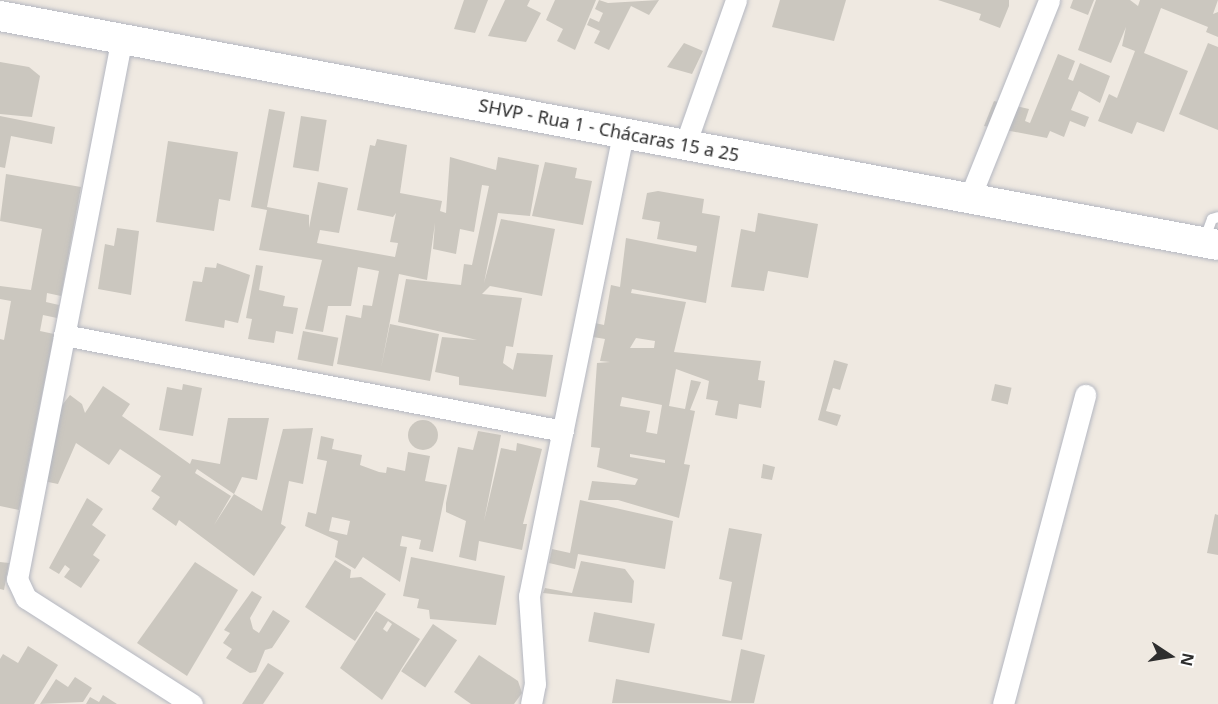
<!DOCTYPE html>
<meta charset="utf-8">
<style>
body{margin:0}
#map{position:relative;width:1218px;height:704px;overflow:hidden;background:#efe9e1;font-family:"Noto Sans",sans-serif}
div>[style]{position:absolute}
.building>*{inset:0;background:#cbc7bf;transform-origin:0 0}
.round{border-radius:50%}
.roads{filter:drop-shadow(0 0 2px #b4b7c1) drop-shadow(0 0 2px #b4b7c1)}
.lane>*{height:10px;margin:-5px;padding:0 5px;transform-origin:5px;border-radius:5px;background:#fff}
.street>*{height:21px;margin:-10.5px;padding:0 10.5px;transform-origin:10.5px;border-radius:10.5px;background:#fff}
.secondary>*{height:30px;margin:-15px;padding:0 15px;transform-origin:15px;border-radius:15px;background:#fff}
span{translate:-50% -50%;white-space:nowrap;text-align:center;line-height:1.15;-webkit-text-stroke:5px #fff;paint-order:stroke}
.street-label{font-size:18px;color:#2e2e2e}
.north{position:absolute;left:1140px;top:626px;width:60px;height:60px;-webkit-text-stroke:4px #fff;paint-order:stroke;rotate:102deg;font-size:16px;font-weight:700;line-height:24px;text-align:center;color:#2e2e2e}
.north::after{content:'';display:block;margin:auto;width:21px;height:27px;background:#2e2e2e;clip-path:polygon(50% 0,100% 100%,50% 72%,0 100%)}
</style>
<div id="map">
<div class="building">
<i style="clip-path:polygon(464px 0,488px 0,475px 33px,454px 29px)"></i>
<i style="clip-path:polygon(505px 0,530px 0,527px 6px,541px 13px,526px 42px,488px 36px)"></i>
<i style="clip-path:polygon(555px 0,596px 0,575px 50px,557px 41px,563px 29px,546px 20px)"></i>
<i style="clip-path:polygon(599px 0,608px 3px,659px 0,649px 15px,631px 6px,609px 50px,594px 43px,600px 31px,587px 25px,590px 18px,599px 22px,603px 13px,595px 9px)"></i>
<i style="clip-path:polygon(780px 0,846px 0,834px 41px,772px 27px)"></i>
<i style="clip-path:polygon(938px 0,1009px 0,1009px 6px,1000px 28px,979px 20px,981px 14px)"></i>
<i style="clip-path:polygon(1073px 0,1094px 0,1088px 15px,1070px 8px)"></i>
<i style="clip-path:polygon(1096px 0,1130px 0,1138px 6px,1140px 0,1218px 0,1213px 14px,1218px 12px,1218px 37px,1206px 32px,1208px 27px,1161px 8px,1144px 53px,1188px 71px,1164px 132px,1137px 122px,1132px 134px,1098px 121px,1109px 94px,1117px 98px,1135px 51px,1122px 46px,1126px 27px,1111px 63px,1078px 50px)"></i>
<i style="clip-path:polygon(684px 43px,703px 51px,692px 74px,667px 67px)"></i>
<i style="clip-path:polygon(1208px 43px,1218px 47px,1218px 130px,1179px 114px)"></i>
<i style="clip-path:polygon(1058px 54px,1075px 61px,1068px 79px,1073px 81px,1080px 63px,1110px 76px,1100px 103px,1079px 91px,1071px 110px,1089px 117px,1085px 127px,1070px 121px,1064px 137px,1050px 131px,1047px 138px,984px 126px,994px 101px,1029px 109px,1025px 121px,1030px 123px)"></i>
<i style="clip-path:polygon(0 62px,29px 67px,40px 76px,32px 117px,0 114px)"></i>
<i style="clip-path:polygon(269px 109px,285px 112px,267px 207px,309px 215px,309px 228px,318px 182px,348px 188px,339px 233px,320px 230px,317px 243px,395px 257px,398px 243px,390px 242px,396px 213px,393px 217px,357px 210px,370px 145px,375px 146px,377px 139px,407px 145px,400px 193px,442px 201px,440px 211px,446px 213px,450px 157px,496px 170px,498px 157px,539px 165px,530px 216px,498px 213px,484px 283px,501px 219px,555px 229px,542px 296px,490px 286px,482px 294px,522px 298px,513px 347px,506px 346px,503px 363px,513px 370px,517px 353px,553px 355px,546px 397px,459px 385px,459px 377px,435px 372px,442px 337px,477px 340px,398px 322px,406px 279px,461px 285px,464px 264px,472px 265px,489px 186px,482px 185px,474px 232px,460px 229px,456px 254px,433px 249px,435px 223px,427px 280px,399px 274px,381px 368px,390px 324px,439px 334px,430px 381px,337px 364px,346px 315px,361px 318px,363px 305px,372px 306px,379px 271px,358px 267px,351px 306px,328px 306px,323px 332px,305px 329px,322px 260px,259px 250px,267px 210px,251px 207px)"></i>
<i style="clip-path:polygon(0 116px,55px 127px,52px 144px,11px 136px,5px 168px,0 167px)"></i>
<i style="left:301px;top:116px;width:26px;height:52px;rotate:9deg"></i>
<i style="clip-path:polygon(168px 141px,238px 152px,230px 201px,219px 199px,214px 231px,156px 222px)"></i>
<i style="clip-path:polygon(545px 162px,577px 168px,575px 178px,592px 181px,583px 225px,532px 216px)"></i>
<i style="clip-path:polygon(6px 174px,81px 187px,61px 296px,47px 293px,46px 302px,59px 305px,57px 318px,43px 315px,40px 331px,54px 334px,19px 510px,0 506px,0 339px,4px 340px,11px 301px,0 299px,0 286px,31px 290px,42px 229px,0 221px)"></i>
<i style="clip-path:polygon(evenodd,658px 191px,704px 199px,702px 213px,720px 216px,706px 303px,632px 289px,631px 293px,686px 302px,674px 352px,761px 361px,758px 380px,765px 381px,761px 408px,739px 404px,737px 419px,715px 415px,718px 401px,706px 399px,709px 381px,676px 369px,669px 406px,685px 409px,691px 380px,701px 382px,690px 410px,695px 411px,684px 464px,690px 465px,679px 518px,618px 500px,588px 500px,592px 481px,635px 485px,638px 479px,597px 467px,600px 448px,591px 447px,597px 363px,610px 362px,600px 361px,605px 339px,593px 337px,595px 323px,604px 325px,611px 285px,620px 287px,626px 238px,696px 252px,697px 246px,657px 239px,660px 222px,642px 219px,647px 193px,658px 191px,636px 338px,655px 341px,654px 348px,630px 348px,636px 338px,658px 191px,622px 397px,662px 405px,657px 434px,646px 432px,650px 411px,620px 406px,622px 397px,658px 191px,630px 454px,665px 460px,665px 463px,630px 457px,630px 454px)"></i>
<i style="clip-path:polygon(758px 213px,818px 224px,808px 278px,768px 271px,764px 291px,731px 287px,741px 229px,755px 232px)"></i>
<i style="clip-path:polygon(117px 228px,139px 231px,131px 295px,98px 289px,105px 244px,114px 246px)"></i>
<i style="clip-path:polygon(217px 263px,250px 275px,238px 323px,225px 320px,224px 328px,185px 321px,193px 281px,202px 282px,205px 267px,216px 268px)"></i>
<i style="clip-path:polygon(256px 265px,263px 266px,259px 290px,285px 296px,283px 306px,298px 308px,293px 334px,276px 331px,274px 343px,248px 339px,252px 319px,246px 318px)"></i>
<i style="left:303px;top:331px;width:36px;height:29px;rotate:11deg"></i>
<i style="clip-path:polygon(834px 360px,848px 364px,840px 390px,833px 388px,826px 411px,841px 415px,837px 426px,818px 420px)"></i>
<i style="clip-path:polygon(183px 384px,202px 388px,193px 436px,159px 430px,167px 387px,182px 390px)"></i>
<i style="left:995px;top:384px;width:17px;height:17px;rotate:13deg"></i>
<i style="clip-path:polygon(103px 386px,130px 404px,122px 416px,190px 464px,192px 459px,220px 464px,228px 418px,269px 418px,257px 480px,242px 477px,234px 494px,197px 469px,195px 473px,231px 496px,214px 525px,234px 494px,262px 511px,283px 429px,313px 428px,303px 484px,289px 481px,281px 524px,286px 527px,254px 576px,179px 520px,176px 526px,152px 509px,160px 497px,151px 491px,161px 476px,120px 449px,109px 465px,76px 443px,58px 484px,43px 481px,55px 420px,63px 404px,70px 395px,82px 404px,85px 413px)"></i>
<i class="round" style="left:408px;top:420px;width:30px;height:30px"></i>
<i style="clip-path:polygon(478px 431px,501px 435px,484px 521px,501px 448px,516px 451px,517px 443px,542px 449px,523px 524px,527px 524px,522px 550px,479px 541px,476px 561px,459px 557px,466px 521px,446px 512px,446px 503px,458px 447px,473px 450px)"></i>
<i style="clip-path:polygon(evenodd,321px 436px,334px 439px,332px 449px,362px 455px,360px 465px,379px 472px,386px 473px,387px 467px,405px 471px,408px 452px,430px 456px,425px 481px,447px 485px,433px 552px,419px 549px,421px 540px,402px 536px,400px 546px,407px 547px,400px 582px,363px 557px,355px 569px,335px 557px,338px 541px,305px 526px,308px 512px,316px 514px,327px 461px,317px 459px,321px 436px,332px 517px,350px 521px,347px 535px,329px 531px,332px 517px)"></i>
<i style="clip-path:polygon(763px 464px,775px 467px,772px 480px,761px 478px)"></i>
<i style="clip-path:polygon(87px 498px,103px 509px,92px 525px,106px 535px,93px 555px,100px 560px,81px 588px,64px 577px,70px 569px,65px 565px,59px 574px,49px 568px)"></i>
<i style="clip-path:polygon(580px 500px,673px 521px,665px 569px,578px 554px,575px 569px,549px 563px,552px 549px,570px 553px)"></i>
<i style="clip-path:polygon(1215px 514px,1218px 515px,1218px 555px,1207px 553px)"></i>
<i style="clip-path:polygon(729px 528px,762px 534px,742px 640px,722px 636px,732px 582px,719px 579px)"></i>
<i style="clip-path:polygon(411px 557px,505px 576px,496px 625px,430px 619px,429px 610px,417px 608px,419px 599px,403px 596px)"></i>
<i style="clip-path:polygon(335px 560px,351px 570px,350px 578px,361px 577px,386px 594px,355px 641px,305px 607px)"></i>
<i style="clip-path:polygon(581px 561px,625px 569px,634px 581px,632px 603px,543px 593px,545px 588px,572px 593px)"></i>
<i style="clip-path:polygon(0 562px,9px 563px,4px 590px,0 589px)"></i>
<i style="clip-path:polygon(195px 562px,238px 590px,187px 676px,137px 643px)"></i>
<i style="clip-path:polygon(252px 591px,262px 597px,250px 618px,253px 629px,259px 633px,273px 610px,290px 621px,272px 648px,265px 650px,256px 672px,250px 673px,226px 658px,232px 649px,223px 643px,230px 633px,224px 630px)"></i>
<i style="clip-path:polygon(evenodd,376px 611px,420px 639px,382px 700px,340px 668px,376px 611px,388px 621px,392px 624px,387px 632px,383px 629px,388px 621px)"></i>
<i style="left:594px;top:612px;width:62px;height:30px;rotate:11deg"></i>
<i style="left:433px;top:624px;width:29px;height:57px;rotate:34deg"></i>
<i style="clip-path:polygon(28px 646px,58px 665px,34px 704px,0 704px,0 659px,3px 654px,18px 663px)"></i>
<i style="clip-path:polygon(741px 649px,765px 655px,754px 703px,612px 703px,616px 679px,731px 701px)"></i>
<i style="clip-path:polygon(479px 655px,518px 681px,522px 693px,514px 704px,471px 704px,454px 692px)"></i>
<i style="clip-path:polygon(268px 663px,284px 673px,263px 704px,242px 704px)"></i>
<i style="clip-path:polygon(75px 677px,92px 688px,83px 702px,40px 704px,56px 679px,68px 687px)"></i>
<i style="clip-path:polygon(103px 695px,117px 704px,86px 704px,90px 697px,99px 702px)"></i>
</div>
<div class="roads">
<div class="lane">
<i style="left:1204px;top:241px;width:23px;rotate:-70deg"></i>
<i style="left:1212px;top:219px;width:6px;rotate:-18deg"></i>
</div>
<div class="street">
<i style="left:122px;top:37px;width:552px;rotate:100.96deg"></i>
<i style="left:17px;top:579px;width:21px;rotate:65deg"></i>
<i style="left:26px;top:598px;width:197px;rotate:32.6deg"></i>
<i style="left:685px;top:145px;width:154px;rotate:-70.6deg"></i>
<i style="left:970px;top:197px;width:212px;rotate:-68.1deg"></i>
<i style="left:64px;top:335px;width:508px;rotate:10.89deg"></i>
<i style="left:531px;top:704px;width:20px;rotate:-79deg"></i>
<i style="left:535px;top:684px;width:88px;rotate:-93.9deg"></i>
<i style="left:529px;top:596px;width:471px;rotate:-78.5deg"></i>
<i style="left:1003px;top:704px;width:320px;rotate:-75.1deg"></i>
</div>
<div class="secondary">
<i style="left:0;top:16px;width:1239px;rotate:10.65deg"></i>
</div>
</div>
<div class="street-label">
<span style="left:609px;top:130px;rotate:11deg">SHVP - Rua 1 - Chácaras 15 a 25</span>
</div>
<div class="north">N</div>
</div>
